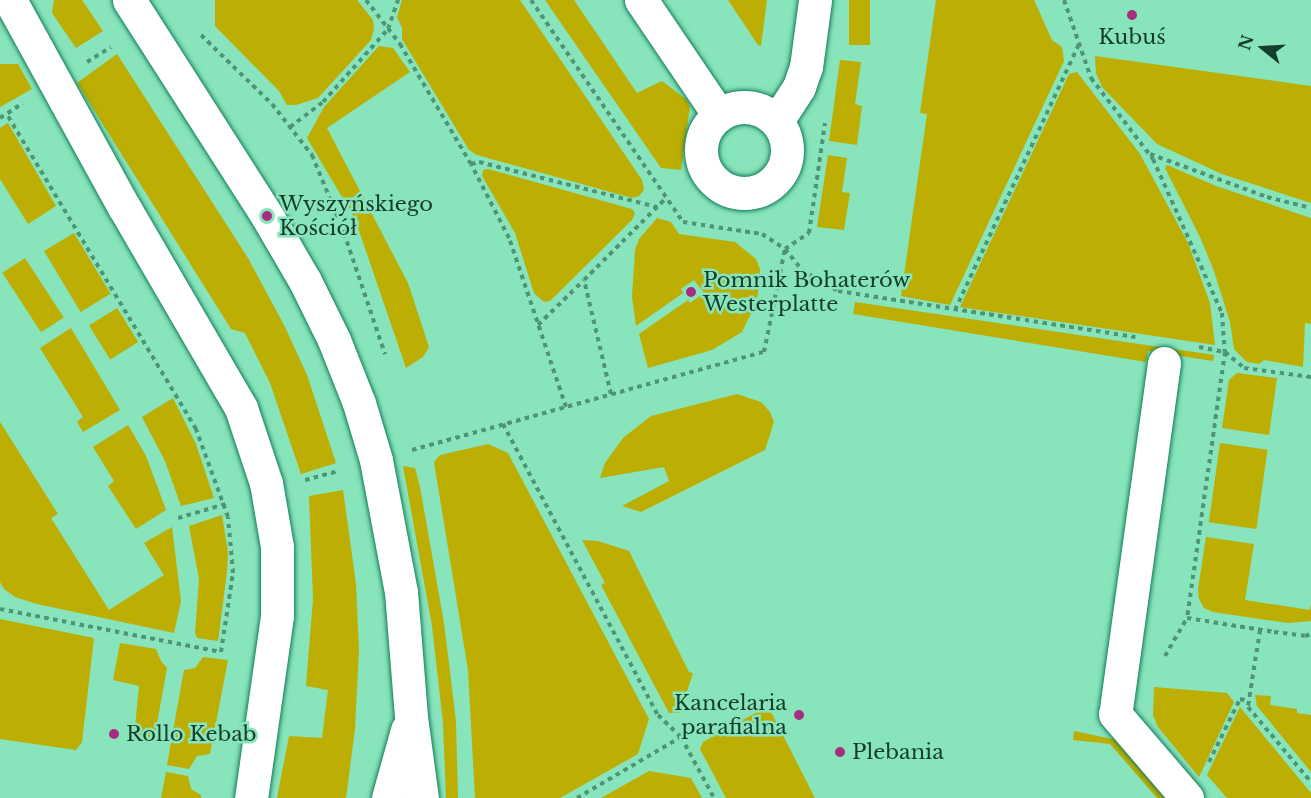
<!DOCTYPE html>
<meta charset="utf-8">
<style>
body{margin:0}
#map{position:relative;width:1311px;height:798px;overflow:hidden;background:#87e4bb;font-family:"Libre Baskerville",serif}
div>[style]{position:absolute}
.green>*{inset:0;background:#bcae02;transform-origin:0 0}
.path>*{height:4px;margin-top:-2px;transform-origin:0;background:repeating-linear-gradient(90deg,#509477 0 4.5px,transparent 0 9px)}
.roads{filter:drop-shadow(0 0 2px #117d59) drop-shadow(0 0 2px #117d59)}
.minor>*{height:33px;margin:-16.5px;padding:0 16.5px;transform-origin:16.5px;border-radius:16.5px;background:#fff}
.minor>.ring{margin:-16.5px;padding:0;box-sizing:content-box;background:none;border:33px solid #fff;border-radius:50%}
.dots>*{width:16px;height:16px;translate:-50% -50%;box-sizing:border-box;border:3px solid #87e4bb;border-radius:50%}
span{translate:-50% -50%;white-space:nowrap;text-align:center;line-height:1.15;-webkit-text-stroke:5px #87e4bb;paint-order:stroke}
.poi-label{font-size:21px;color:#153d2d}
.left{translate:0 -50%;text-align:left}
.right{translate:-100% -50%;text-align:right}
.north{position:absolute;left:1233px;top:18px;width:60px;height:60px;-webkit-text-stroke:4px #87e4bb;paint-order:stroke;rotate:288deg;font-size:16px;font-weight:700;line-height:24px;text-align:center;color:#153d2d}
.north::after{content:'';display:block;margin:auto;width:21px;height:27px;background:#153d2d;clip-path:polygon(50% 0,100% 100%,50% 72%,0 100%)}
</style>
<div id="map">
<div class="green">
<i style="clip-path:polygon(54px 0,82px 0,103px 31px,76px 48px,52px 13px)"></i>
<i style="clip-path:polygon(215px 0,357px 0,373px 20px,374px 29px,371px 40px,318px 98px,296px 105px,287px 105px,279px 91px,215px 26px)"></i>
<i style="clip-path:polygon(402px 0,520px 0,642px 180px,644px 190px,639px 196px,632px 198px,477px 155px,469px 150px,402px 39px,402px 28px,397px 17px)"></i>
<i style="clip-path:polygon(545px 0,574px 0,637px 93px,662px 81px,687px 100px,690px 107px,681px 170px,661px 168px)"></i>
<i style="clip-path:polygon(728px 0,767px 0,761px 46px,758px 45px)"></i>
<i style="left:849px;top:0;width:21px;height:45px"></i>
<i style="clip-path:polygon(936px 0,1034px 0,1052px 40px,1062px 47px,1064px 61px,950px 305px,901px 296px,927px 114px,920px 113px)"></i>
<i style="clip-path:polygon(379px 46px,393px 48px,410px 72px,327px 128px,408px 283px,429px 347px,423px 357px,406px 368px,355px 219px,307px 138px,324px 107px)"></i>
<i style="clip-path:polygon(117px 54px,248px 258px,285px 327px,307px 375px,336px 463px,301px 474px,270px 383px,245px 333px,231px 329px,77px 83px)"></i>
<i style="clip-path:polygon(1095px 56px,1311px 86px,1311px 203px,1222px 174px,1157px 144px,1102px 87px,1096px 73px)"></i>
<i style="clip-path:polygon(840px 60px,861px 62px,855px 104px,862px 106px,857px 145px,829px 141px)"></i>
<i style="clip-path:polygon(0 64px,18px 64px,32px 89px,0 107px)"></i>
<i style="clip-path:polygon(1077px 72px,1140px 154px,1188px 243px,1210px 303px,1215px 345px,960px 307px,1069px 74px)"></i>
<i style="clip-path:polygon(8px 123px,56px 206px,28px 224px,0 179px,0 128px)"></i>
<i style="clip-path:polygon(828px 155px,847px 158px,842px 192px,850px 193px,844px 230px,817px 227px)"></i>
<i style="clip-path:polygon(1167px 165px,1216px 186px,1311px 218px,1311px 324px,1305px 323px,1303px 367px,1264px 360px,1259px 364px,1247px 362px,1234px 349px,1230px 322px,1214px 271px,1200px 237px,1165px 168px)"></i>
<i style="clip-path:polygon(488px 169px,632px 209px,635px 213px,632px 220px,550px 301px,544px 302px,534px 293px,515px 233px,482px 176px,483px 170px)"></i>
<i style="clip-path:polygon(657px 218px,671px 222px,679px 234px,735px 242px,756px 259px,760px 269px,760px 282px,756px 303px,742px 332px,712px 350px,648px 368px,639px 334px,688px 300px,690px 303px,704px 293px,694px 280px,681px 289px,683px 293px,636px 326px,632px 297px,635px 250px,639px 239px)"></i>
<i style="left:74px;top:233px;width:71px;height:35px;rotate:59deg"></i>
<i style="left:25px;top:258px;width:71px;height:27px;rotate:57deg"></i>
<i style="clip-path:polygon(855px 302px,1214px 355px,1213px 361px,1148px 351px,1146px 362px,853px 314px)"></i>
<i style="left:117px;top:308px;width:40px;height:33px;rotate:58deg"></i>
<i style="clip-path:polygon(71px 328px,120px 410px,83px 432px,77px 422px,83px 417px,40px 348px)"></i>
<i style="clip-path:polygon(1237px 373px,1277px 378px,1269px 435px,1222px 428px,1229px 380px)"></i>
<i style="clip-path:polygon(737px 394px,761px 402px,770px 412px,774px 422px,765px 450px,641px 512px,622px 506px,669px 481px,664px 467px,600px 478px,605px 463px,623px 438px,651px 416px)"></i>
<i style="clip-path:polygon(173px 398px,196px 444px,214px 498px,181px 506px,165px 461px,142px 417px)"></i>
<i style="clip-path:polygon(0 422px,58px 514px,51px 518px,109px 610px,164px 575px,144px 543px,172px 527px,181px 601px,174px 633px,37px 604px,15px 597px,4px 589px,0 582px)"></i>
<i style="clip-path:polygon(128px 425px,146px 456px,166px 510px,136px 529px,108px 486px,114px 481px,93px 447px)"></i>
<i style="left:1220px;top:443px;width:48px;height:80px;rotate:8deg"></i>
<i style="clip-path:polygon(488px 444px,508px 453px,649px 719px,638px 754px,560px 798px,475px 798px,468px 670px,434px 462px,440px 455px)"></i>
<i style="clip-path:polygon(403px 466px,415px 468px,420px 487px,444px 623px,456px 721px,458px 798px,446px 798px,443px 723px,432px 626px)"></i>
<i style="clip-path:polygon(343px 490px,356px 584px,359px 650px,355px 729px,346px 798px,277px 798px,289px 736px,322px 738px,328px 690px,306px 686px,313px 599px,309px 496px)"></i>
<i style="clip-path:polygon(222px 515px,228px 552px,227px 572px,218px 641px,197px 638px,195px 633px,199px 579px,189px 526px)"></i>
<i style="clip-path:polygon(1206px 537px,1254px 544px,1245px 600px,1310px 610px,1311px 604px,1311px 621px,1288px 623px,1213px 612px,1204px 608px,1199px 599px,1198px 589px)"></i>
<i style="clip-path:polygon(582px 540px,598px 541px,629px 551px,689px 672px,693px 673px,680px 713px,669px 713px,601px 585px,605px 583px)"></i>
<i style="clip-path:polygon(0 619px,94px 638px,82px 742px,76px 750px,0 739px)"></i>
<i style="clip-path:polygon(120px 643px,156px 649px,161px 661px,167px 668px,154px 740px,134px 737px,139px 686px,113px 680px)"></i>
<i style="clip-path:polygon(203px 657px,228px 660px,210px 754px,197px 756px,189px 769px,167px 765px,184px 670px,195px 668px)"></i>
<i style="clip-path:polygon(1154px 687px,1227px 693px,1234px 702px,1199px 777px,1158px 727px,1153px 715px)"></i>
<i style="clip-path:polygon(1255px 695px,1271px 696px,1270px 705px,1297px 709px,1297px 713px,1311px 715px,1311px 772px,1257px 706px)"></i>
<i style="clip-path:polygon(768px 706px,815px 798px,726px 798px,700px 749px,703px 742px)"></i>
<i style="clip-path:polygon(1240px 707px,1311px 793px,1311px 798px,1227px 798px,1207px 775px)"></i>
<i style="clip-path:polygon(1074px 731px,1117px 740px,1170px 798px,1157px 798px,1110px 744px,1073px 740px)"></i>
<i style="clip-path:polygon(649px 771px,691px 778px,702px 798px,601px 798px)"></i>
<i style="clip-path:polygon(166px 772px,188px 776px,191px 789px,201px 795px,201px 798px,161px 798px)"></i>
</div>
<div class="path">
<i style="left:366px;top:0;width:56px;rotate:52.3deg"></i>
<i style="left:400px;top:44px;width:139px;rotate:59.4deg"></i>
<i style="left:531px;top:0;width:269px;rotate:55.6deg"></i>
<i style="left:683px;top:222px;width:80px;rotate:8.6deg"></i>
<i style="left:762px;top:234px;width:27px;rotate:33deg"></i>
<i style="left:785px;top:249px;width:27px;rotate:51deg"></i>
<i style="left:802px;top:270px;width:42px;rotate:30.3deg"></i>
<i style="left:838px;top:291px;width:301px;rotate:8.8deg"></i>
<i style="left:1064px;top:0;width:83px;rotate:70.9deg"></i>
<i style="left:1091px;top:78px;width:102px;rotate:52.6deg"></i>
<i style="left:1153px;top:159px;width:169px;rotate:65.9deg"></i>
<i style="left:1222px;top:313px;width:39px;rotate:86deg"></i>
<i style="left:1225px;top:352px;width:269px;rotate:98.1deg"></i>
<i style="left:1187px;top:618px;width:88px;rotate:9.1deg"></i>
<i style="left:1274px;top:632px;width:31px;rotate:7deg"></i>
<i style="left:1305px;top:636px;width:6px;rotate:-18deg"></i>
<i style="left:201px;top:35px;width:99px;rotate:44.2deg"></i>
<i style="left:272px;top:104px;width:65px;rotate:51.9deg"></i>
<i style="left:312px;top:155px;width:84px;rotate:67.7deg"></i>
<i style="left:344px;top:233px;width:128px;rotate:71.3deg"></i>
<i style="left:87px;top:62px;width:28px;rotate:-32deg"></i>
<i style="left:0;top:118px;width:27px;rotate:-33deg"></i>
<i style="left:290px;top:127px;width:41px;rotate:-37.1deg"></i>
<i style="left:323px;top:102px;width:98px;rotate:-48.3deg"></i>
<i style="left:388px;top:29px;width:31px;rotate:-71deg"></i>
<i style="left:1150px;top:154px;width:125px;rotate:20.2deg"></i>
<i style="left:1267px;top:197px;width:45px;rotate:14deg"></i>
<i style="left:955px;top:310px;width:293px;rotate:-65deg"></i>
<i style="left:538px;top:325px;width:64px;rotate:-44.4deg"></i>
<i style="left:1199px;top:347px;width:26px;rotate:11deg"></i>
<i style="left:1225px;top:352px;width:25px;rotate:40deg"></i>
<i style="left:1244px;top:368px;width:68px;rotate:7.7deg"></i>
<i style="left:611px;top:394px;width:117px;rotate:-103.3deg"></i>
<i style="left:584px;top:280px;width:116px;rotate:-45deg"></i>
<i style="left:566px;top:407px;width:178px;rotate:-108.6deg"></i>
<i style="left:509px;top:238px;width:83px;rotate:-117.2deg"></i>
<i style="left:471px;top:164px;width:8px;rotate:-14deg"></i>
<i style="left:479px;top:162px;width:184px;rotate:14.2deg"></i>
<i style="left:503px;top:424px;width:330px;rotate:62deg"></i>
<i style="left:658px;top:715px;width:32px;rotate:44deg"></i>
<i style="left:681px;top:737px;width:69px;rotate:61.6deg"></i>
<i style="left:412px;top:450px;width:365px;rotate:-15.6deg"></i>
<i style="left:764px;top:352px;width:105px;rotate:-78.5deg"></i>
<i style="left:785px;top:249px;width:29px;rotate:-34deg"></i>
<i style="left:809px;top:233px;width:111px;rotate:-81.7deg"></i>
<i style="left:305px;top:480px;width:35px;rotate:-15deg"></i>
<i style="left:178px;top:518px;width:53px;rotate:-16.4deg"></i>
<i style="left:0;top:609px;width:225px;rotate:11deg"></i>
<i style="left:221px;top:652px;width:80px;rotate:-81.4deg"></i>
<i style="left:233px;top:573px;width:56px;rotate:-95.1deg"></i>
<i style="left:228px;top:517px;width:94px;rotate:-110deg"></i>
<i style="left:196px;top:429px;width:367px;rotate:-121deg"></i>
<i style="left:1260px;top:630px;width:78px;rotate:98.9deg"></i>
<i style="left:1248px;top:707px;width:98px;rotate:50deg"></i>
<i style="left:1165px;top:656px;width:44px;rotate:-59.9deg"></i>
<i style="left:1209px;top:762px;width:70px;rotate:-63.8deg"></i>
<i style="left:1240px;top:699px;width:9px;rotate:13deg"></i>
<i style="left:577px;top:798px;width:121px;rotate:-30.4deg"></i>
</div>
<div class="roads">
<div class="minor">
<i style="left:10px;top:0;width:236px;rotate:61.2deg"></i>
<i style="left:124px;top:207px;width:233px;rotate:59.8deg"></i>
<i style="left:241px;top:408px;width:79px;rotate:71.6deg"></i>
<i style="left:266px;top:483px;width:65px;rotate:80.2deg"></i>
<i style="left:277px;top:547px;width:69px;rotate:90deg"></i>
<i style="left:277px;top:616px;width:184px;rotate:98.1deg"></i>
<i style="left:129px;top:0;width:256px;rotate:57.4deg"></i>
<i style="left:267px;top:216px;width:75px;rotate:59.7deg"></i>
<i style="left:305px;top:281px;width:66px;rotate:63.8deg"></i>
<i style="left:334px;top:340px;width:68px;rotate:68.4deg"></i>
<i style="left:359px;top:403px;width:59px;rotate:73.4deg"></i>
<i style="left:376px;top:460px;width:134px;rotate:79.3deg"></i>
<i style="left:401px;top:592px;width:125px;rotate:85.4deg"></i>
<i style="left:411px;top:717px;width:82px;rotate:82.3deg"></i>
<i style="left:641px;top:0;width:139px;rotate:55.9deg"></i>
<i class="ring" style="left:701px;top:107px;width:53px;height:53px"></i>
<i style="left:777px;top:121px;width:40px;rotate:-57.1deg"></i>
<i style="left:799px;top:87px;width:21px;rotate:-71deg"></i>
<i style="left:806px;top:67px;width:68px;rotate:-82.3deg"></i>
<i style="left:1164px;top:363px;width:354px;rotate:97.9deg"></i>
<i style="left:1115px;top:714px;width:111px;rotate:49.4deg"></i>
<i style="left:388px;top:798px;width:71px;rotate:-74.4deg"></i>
</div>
</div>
<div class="dots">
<i style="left:1132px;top:15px;background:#a82d80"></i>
<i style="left:267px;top:216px;background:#a82d80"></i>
<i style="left:691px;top:292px;background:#a82d80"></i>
<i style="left:799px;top:715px;background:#a82d80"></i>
<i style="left:114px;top:734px;background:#a82d80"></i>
<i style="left:840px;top:752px;background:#a82d80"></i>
</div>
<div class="poi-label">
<span style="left:1132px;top:37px">Kubuś</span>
<span class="left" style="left:279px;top:216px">Wyszyńskiego<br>Kościół</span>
<span class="left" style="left:703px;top:292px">Pomnik Bohaterów<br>Westerplatte</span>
<span class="right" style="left:787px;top:715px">Kancelaria<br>parafialna</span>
<span class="left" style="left:126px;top:734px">Rollo Kebab</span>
<span class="left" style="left:852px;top:752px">Plebania</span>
</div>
<div class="north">N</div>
</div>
